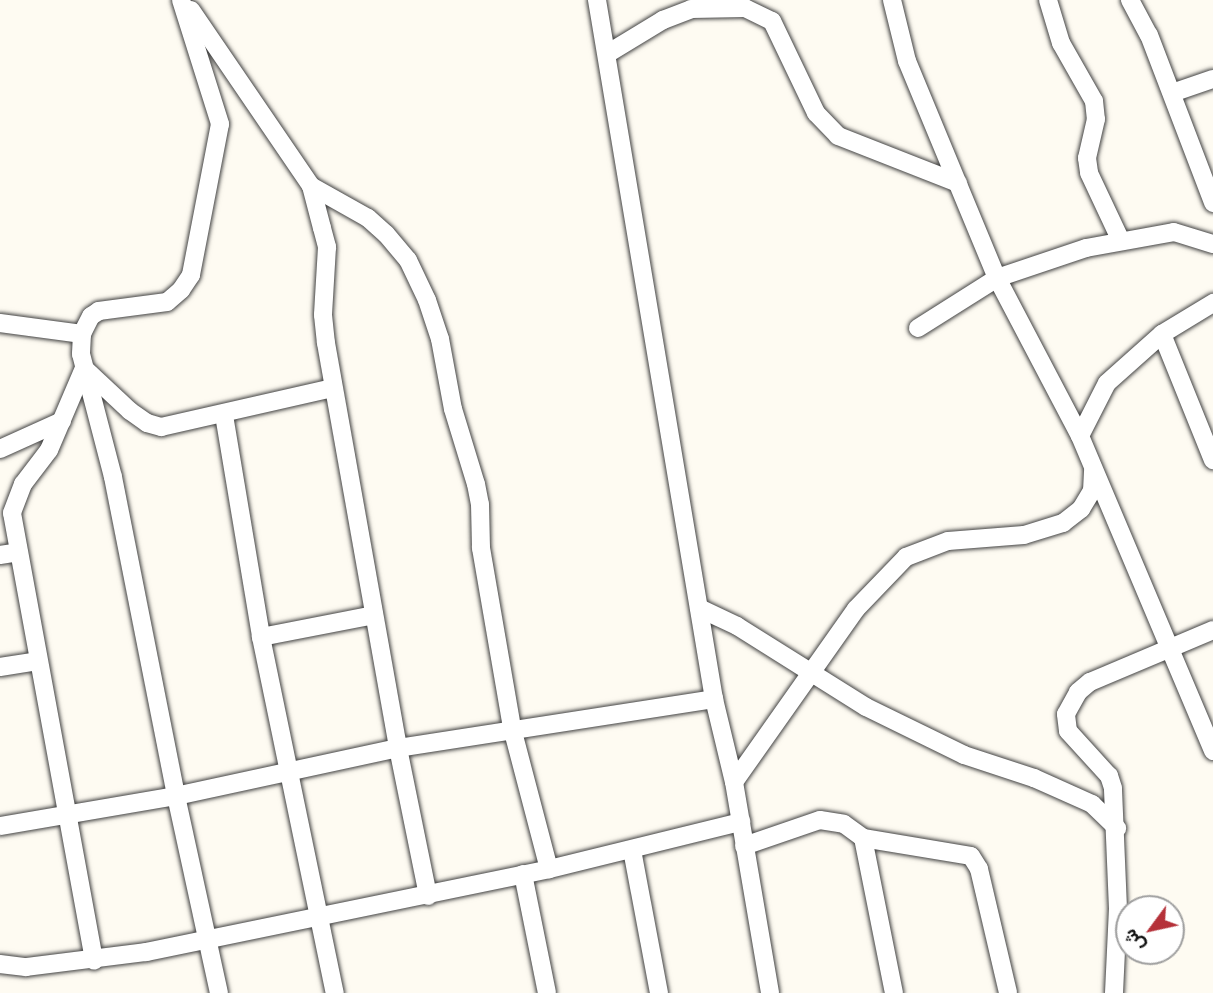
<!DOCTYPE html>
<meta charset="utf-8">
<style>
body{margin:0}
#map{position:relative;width:1213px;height:993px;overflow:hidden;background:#fefbf2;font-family:"Crimson Pro",Vazirmatn,serif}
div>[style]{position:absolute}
.roads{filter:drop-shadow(0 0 2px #424242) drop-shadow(0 0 2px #424242)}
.street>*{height:18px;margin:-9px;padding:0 9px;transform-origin:9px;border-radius:9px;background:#fff}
span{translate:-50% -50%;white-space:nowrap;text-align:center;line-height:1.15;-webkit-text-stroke:7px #fff;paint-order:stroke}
.north{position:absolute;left:1115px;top:895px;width:70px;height:70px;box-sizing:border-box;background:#fff;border:2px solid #9f9f9f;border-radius:50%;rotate:237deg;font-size:19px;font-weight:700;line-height:28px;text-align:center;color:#0f0f0f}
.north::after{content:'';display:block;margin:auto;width:24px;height:32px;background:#b53139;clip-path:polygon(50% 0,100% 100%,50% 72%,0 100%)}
</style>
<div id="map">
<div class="roads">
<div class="street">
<i style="left:181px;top:0;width:130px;rotate:72.5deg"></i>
<i style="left:220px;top:124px;width:154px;rotate:100.9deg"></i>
<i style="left:191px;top:275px;width:18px;rotate:124deg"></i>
<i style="left:181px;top:290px;width:18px;rotate:139deg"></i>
<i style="left:167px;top:302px;width:69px;rotate:172.5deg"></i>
<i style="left:99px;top:311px;width:9px;rotate:148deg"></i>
<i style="left:91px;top:316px;width:20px;rotate:117deg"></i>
<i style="left:82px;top:334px;width:20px;rotate:93deg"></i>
<i style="left:81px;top:354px;width:127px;rotate:75.4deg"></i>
<i style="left:113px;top:477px;width:325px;rotate:78.8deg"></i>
<i style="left:176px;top:796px;width:202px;rotate:77.7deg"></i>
<i style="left:597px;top:0;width:709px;rotate:80.5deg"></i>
<i style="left:714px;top:699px;width:85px;rotate:76.5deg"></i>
<i style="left:734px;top:782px;width:214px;rotate:80.3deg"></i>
<i style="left:892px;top:0;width:63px;rotate:76.2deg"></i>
<i style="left:907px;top:61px;width:235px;rotate:67.5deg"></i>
<i style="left:997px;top:278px;width:178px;rotate:62.3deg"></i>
<i style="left:1080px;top:436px;width:342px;rotate:67.1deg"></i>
<i style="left:1048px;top:0;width:45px;rotate:73.2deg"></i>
<i style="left:1061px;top:43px;width:67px;rotate:60.4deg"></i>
<i style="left:1094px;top:101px;width:18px;rotate:84deg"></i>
<i style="left:1096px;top:119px;width:40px;rotate:103deg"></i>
<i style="left:1087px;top:158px;width:15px;rotate:82deg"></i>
<i style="left:1089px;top:173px;width:75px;rotate:64.8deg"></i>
<i style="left:1130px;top:0;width:40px;rotate:62deg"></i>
<i style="left:1149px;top:35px;width:180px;rotate:69.1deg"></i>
<i style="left:191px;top:10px;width:213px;rotate:55.7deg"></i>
<i style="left:311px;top:186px;width:43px;rotate:75.3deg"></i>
<i style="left:322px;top:228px;width:20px;rotate:75deg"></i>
<i style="left:327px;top:247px;width:68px;rotate:93.4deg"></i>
<i style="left:323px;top:315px;width:28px;rotate:84deg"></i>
<i style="left:326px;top:343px;width:411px;rotate:79.9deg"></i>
<i style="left:398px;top:748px;width:151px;rotate:78.5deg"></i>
<i style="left:607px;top:54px;width:66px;rotate:-31.3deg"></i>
<i style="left:663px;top:20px;width:30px;rotate:-21deg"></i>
<i style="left:691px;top:9px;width:54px;rotate:-1.1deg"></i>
<i style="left:745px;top:8px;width:30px;rotate:26deg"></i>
<i style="left:772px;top:21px;width:102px;rotate:64.4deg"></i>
<i style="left:816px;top:113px;width:32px;rotate:46deg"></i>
<i style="left:838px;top:136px;width:129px;rotate:21.4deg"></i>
<i style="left:1172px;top:93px;width:43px;rotate:-18.9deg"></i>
<i style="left:311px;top:186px;width:65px;rotate:29.3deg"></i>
<i style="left:368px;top:218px;width:24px;rotate:42deg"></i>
<i style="left:386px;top:234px;width:34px;rotate:50deg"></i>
<i style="left:408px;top:260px;width:44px;rotate:64.6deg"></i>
<i style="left:427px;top:300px;width:41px;rotate:71.6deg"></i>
<i style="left:440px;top:339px;width:71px;rotate:79.5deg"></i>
<i style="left:453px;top:409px;width:78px;rotate:73deg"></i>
<i style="left:476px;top:484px;width:20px;rotate:79deg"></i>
<i style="left:480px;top:504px;width:44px;rotate:88.7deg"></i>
<i style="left:481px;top:548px;width:183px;rotate:80.2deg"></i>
<i style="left:512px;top:728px;width:146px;rotate:75.3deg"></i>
<i style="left:0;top:323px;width:83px;rotate:7.6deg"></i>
<i style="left:918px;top:328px;width:93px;rotate:-32.3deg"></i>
<i style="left:997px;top:278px;width:94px;rotate:-18.6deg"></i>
<i style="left:1086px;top:248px;width:89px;rotate:-10.3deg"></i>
<i style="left:1174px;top:232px;width:41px;rotate:17.1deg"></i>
<i style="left:1162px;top:334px;width:136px;rotate:68deg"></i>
<i style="left:84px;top:368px;width:89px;rotate:113.1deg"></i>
<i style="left:49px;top:450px;width:43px;rotate:127.4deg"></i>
<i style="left:23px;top:484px;width:31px;rotate:111deg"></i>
<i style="left:12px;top:513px;width:455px;rotate:79.6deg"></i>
<i style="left:84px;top:368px;width:63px;rotate:43.1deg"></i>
<i style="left:130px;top:411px;width:21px;rotate:35deg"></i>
<i style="left:147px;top:423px;width:15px;rotate:16deg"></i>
<i style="left:161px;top:427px;width:176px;rotate:-12.8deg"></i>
<i style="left:224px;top:415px;width:225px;rotate:80.5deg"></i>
<i style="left:261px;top:637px;width:364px;rotate:78.3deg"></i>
<i style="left:1080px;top:436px;width:59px;rotate:-63deg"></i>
<i style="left:1107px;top:383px;width:74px;rotate:-41.7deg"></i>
<i style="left:1162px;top:334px;width:60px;rotate:-31.3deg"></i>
<i style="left:0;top:449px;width:68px;rotate:-24.3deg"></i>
<i style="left:0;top:555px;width:19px;rotate:-9deg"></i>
<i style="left:699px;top:608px;width:42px;rotate:25.3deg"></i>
<i style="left:737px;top:626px;width:152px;rotate:32.1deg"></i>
<i style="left:866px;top:707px;width:109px;rotate:26.1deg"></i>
<i style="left:964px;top:755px;width:74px;rotate:18.2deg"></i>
<i style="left:1034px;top:778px;width:64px;rotate:24.1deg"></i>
<i style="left:1092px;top:804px;width:35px;rotate:44deg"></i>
<i style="left:261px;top:637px;width:115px;rotate:-11deg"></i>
<i style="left:0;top:667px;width:38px;rotate:-9deg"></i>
<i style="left:734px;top:782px;width:212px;rotate:-54.8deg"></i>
<i style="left:856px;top:609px;width:72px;rotate:-46.1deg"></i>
<i style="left:906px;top:557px;width:45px;rotate:-20.9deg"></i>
<i style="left:948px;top:541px;width:76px;rotate:-4.5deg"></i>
<i style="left:1024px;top:535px;width:41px;rotate:-17.1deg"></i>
<i style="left:1063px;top:523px;width:23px;rotate:-38deg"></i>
<i style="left:1081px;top:509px;width:21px;rotate:-59deg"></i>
<i style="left:1092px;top:491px;width:21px;rotate:-87deg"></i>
<i style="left:0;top:826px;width:179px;rotate:-9.7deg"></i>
<i style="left:176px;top:796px;width:227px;rotate:-12.2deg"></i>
<i style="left:398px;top:748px;width:320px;rotate:-8.8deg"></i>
<i style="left:863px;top:838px;width:158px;rotate:78.7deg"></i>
<i style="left:744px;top:846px;width:80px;rotate:-18.9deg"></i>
<i style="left:820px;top:820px;width:24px;rotate:9deg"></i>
<i style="left:844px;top:824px;width:24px;rotate:36deg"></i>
<i style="left:863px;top:838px;width:109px;rotate:9.5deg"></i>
<i style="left:971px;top:856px;width:15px;rotate:58deg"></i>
<i style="left:979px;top:869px;width:127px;rotate:76.8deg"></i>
<i style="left:632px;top:850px;width:146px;rotate:79.3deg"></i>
<i style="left:523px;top:874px;width:121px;rotate:78.6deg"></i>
<i style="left:0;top:964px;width:26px;rotate:7deg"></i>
<i style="left:26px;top:967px;width:121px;rotate:-7.1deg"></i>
<i style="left:146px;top:952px;width:411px;rotate:-11.6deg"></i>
<i style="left:549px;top:869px;width:198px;rotate:-13.8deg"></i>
<i style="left:1114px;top:993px;width:84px;rotate:-87.3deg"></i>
<i style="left:1118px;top:909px;width:121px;rotate:-92.4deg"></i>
<i style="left:1113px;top:788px;width:13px;rotate:-108deg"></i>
<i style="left:1109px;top:776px;width:61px;rotate:-132.3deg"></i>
<i style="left:1068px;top:731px;width:17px;rotate:-97deg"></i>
<i style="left:1066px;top:714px;width:25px;rotate:-61deg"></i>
<i style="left:1078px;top:692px;width:16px;rotate:-40deg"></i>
<i style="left:1090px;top:682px;width:134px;rotate:-22.9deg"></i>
</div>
</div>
<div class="north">ش</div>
</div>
